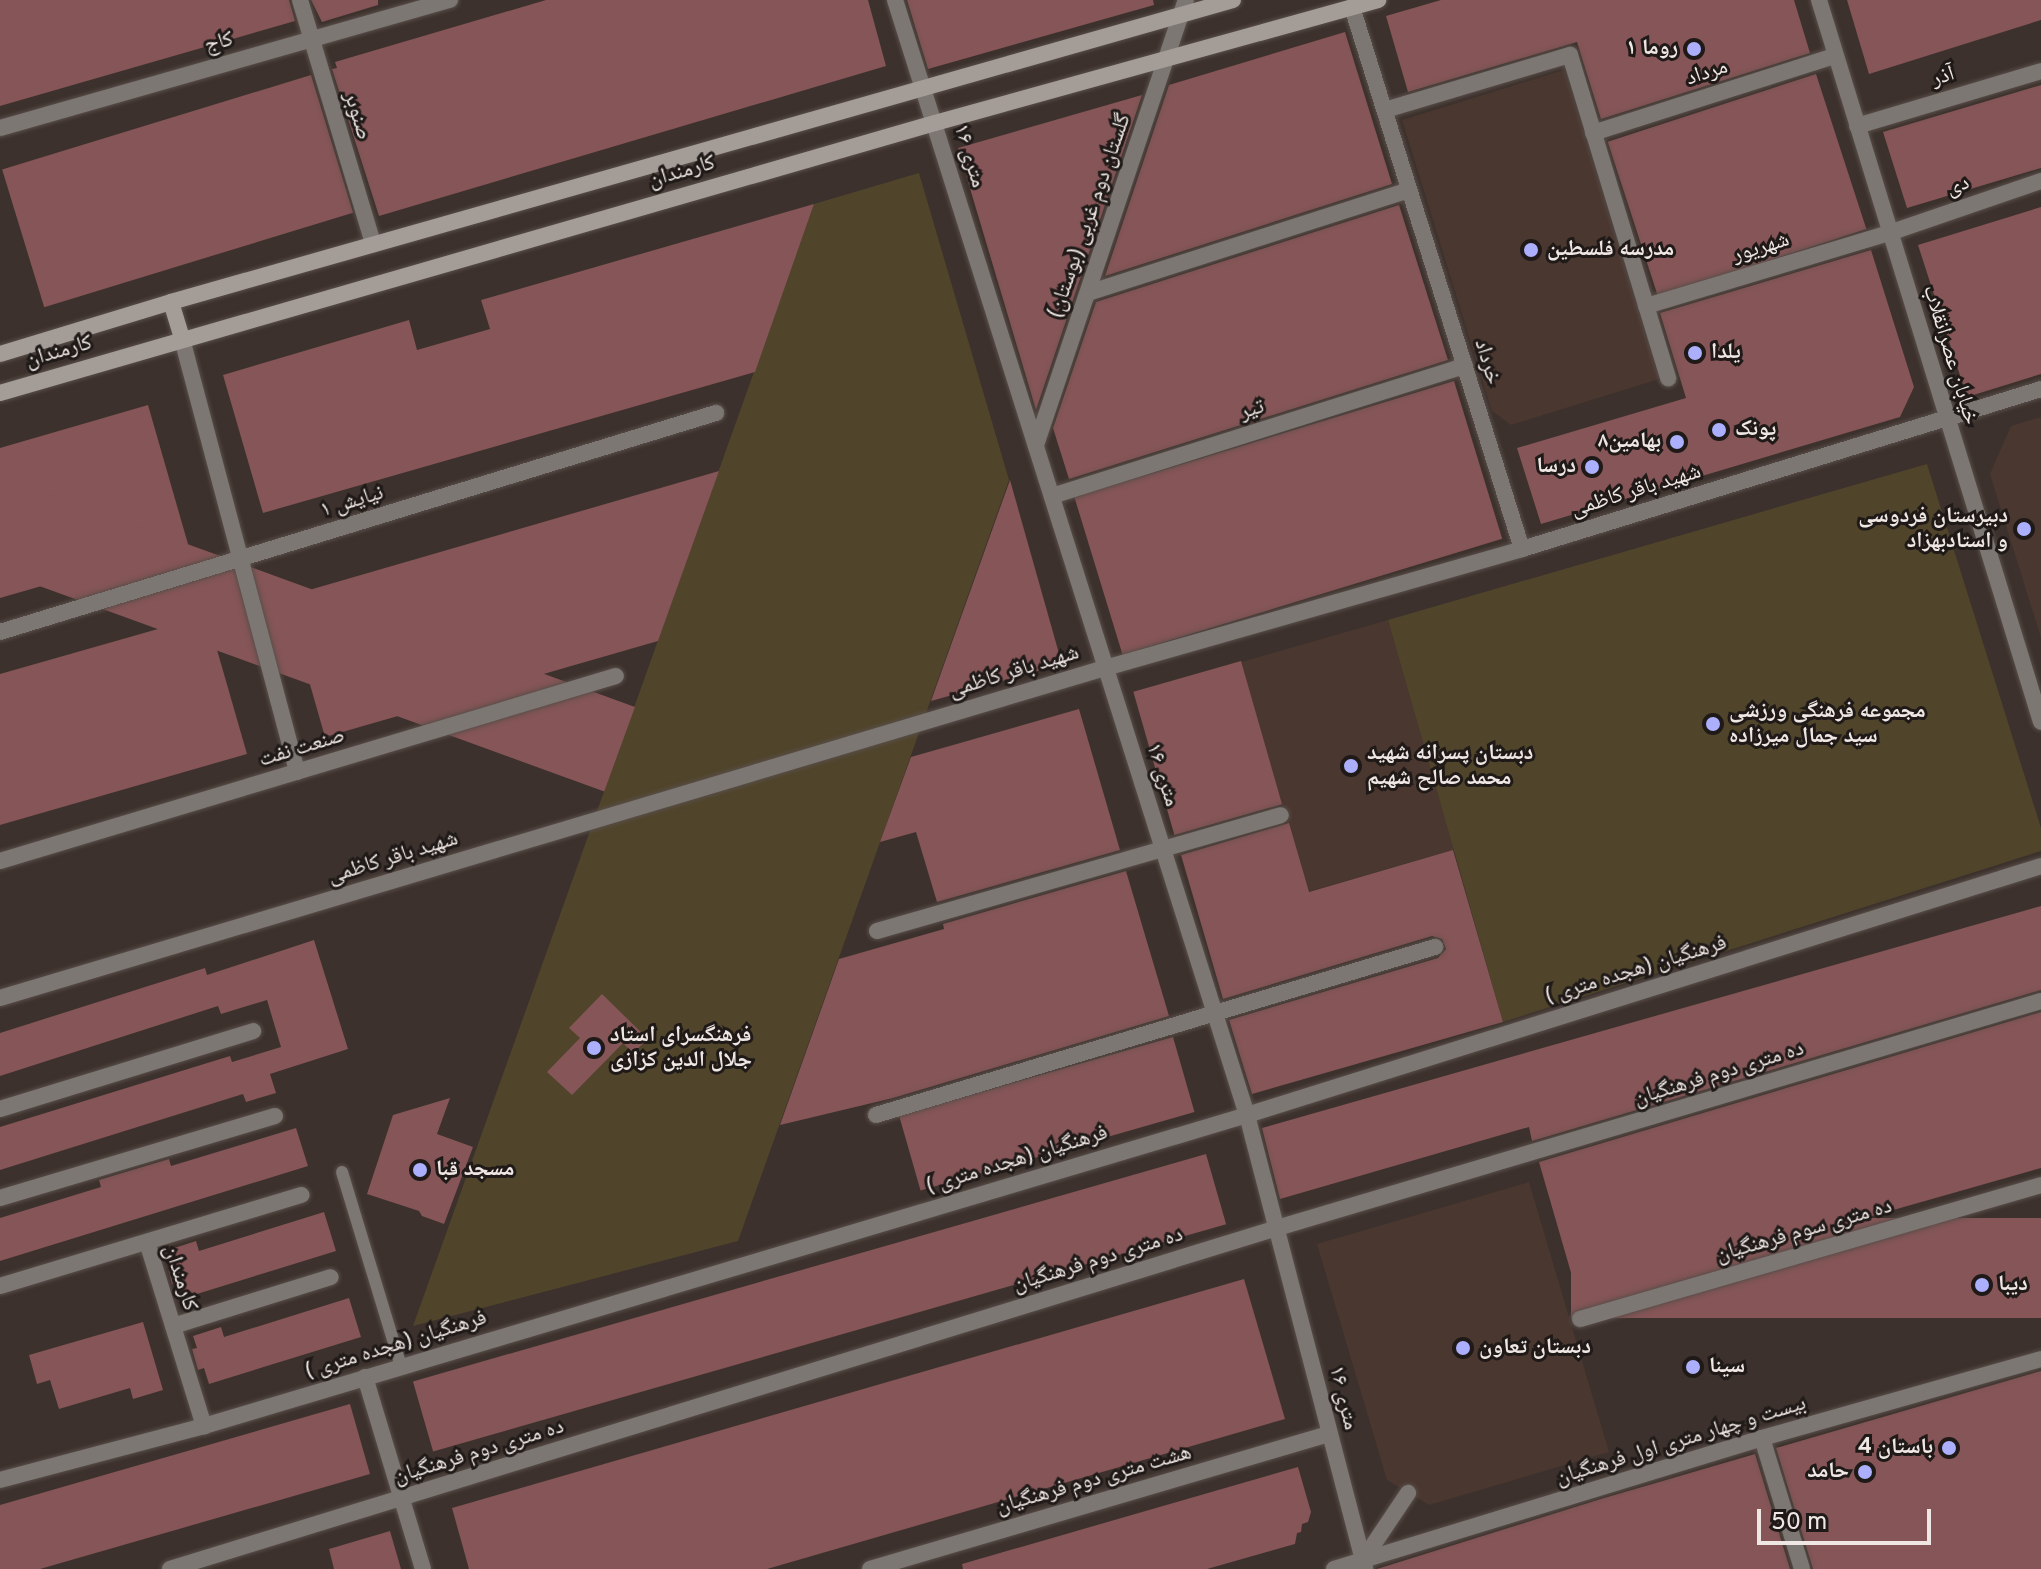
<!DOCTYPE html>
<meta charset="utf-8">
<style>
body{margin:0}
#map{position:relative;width:2041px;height:1569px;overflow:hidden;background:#3c312c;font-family:Overpass,"Noto Naskh Arabic",sans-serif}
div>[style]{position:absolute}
.built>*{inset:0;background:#4a3730;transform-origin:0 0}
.green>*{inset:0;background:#50452b}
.building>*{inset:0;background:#855557;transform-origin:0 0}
.roads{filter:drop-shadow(0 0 2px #594e49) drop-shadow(0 0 2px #594e49)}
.service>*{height:12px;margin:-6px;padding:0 6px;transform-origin:6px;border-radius:6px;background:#7c7773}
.minor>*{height:16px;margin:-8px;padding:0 8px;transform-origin:8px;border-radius:8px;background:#7c7773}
.secondary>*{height:16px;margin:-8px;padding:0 8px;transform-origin:8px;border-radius:8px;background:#a49d97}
.dots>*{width:22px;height:22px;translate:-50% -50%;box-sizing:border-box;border:4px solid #1f1a18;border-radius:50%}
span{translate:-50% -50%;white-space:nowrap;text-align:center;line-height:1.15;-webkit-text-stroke:6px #1f1a18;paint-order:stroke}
.street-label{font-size:22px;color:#efe7e4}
.poi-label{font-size:22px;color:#efe7e4;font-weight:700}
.right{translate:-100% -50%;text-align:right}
.left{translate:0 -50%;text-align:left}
.scale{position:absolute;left:1757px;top:1509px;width:174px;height:36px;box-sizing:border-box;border:4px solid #efe7e4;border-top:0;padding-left:10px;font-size:24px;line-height:28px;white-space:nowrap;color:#efe7e4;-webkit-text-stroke:6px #1f1a18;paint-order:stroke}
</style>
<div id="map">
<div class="built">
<i style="clip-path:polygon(1564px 70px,1659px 379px,1511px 425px,1492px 411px,1402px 120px)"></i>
<i style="clip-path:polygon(2041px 417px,2041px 638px,1990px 474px,2011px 426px)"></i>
<i style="left:1388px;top:620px;width:239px;height:153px;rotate:74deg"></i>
<i style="clip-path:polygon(1529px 1182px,1609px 1452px,1429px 1505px,1387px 1480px,1317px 1244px)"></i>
</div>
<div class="green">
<i style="clip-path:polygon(919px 173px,1009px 480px,738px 1241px,413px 1326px,814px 204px)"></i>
<i style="clip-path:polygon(1927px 464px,2041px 828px,2041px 851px,1503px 1022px,1388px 620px)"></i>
</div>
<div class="building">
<i style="clip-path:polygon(0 0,289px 0,295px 21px,0 106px)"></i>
<i style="clip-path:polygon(311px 0,378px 0,378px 5px,322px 22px)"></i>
<i style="clip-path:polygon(546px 0,868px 0,886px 66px,379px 216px,332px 69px,337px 68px,335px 62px)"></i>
<i style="clip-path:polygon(907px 0,1153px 0,1154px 5px,928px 69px)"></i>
<i style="clip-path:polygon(1441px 0,1794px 0,1810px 53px,1601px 119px,1577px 42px,1408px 92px,1386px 16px)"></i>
<i style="clip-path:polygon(1847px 0,2041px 0,2041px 20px,1869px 74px)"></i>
<i style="clip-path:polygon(1345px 32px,1392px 184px,1105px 276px,1169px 85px)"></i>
<i style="left:1816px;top:74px;width:163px;height:219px;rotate:72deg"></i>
<i style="left:311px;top:75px;width:144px;height:323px;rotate:73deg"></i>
<i style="clip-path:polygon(2041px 85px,2041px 168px,1907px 208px,1883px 132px)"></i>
<i style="clip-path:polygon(1142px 95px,1036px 410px,958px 148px)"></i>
<i style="clip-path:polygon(814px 204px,755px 372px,263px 513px,223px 375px,409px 320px,417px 350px,490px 329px,481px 300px)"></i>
<i style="clip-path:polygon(1399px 205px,1448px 360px,1069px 479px,1053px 428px,1096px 302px)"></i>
<i style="clip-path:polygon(2041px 207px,2041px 374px,1967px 397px,1918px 245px)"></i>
<i style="clip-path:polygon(1871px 250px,1914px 387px,1900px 417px,1541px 524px,1517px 448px,1686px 398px,1660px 313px)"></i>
<i style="left:1454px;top:381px;width:165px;height:397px;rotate:73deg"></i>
<i style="clip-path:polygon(148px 405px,188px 544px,0 598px,0 448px)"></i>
<i style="clip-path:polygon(719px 471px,658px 641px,325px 737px,285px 597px)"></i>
<i style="clip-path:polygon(1010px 480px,1062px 664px,931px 701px,976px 575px)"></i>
<i style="clip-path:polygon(207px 615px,247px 754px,0 825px,0 674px)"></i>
<i style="left:1241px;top:661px;width:149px;height:112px;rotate:74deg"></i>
<i style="left:635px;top:707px;width:90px;height:661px;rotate:110deg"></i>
<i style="clip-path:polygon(1079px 709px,1120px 850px,937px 902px,916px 832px,880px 842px,911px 757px)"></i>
<i style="clip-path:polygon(1289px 823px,1309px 892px,1453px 850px,1503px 1022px,1252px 1094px,1229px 1020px,1438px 958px,1446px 949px,1442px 939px,1432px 936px,1223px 999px,1181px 855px)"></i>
<i style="clip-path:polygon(1126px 871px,1169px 1016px,893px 1098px,780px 1125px,839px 959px,944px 929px,943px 924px)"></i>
<i style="clip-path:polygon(2041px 906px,2041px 990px,1532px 1141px,1529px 1127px,1280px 1199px,1262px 1128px)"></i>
<i style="clip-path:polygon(314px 940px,348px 1049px,270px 1074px,276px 1093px,246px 1102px,243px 1094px,0 1170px,0 1127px,230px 1056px,232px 1062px,281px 1047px,267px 1000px,221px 1014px,218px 1006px,0 1076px,0 1033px,205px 968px,207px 975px)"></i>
<i style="clip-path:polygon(602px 994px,648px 1039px,633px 1053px,623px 1043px,572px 1095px,547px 1072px,580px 1038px,569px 1028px)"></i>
<i style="clip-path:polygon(2041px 1012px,2041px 1168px,1651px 1279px,1648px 1269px,1576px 1290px,1539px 1162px)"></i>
<i style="left:1173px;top:1037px;width:78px;height:285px;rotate:74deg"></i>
<i style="clip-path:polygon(450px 1098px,437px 1134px,473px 1147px,444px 1224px,422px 1216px,419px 1211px,367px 1194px,393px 1115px)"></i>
<i style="clip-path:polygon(296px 1128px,308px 1166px,0 1261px,0 1218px,101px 1187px,99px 1180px,169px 1159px,171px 1166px)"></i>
<i style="left:1206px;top:1154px;width:73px;height:825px;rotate:74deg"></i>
<i style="clip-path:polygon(324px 1212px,336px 1251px,184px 1298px,179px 1282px,172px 1284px,167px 1264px,172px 1262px,168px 1250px,196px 1241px,199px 1251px)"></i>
<i style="left:2041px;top:1218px;width:100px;height:470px;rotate:90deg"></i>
<i style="clip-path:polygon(1244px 1279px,1285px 1419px,767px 1569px,469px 1569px,452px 1508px)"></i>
<i style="clip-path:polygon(349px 1298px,361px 1337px,209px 1384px,204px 1368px,198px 1370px,192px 1349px,197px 1348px,193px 1336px,221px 1327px,224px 1337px)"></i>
<i style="clip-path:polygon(143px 1322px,163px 1390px,133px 1399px,130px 1388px,59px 1409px,50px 1380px,37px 1384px,29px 1355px)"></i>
<i style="clip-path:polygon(2041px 1371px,2041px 1569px,1813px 1569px,1776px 1448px)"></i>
<i style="clip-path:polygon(350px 1404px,370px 1474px,40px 1569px,0 1569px,0 1505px)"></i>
<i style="clip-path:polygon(1755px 1454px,1790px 1569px,1377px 1569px,1601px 1499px)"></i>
<i style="clip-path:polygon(1298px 1467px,1311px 1512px,1308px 1522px,1302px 1524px,1301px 1532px,1297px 1533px,1295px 1544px,1207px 1569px,963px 1569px,962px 1564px)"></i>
<i style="clip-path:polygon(390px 1531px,401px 1569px,334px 1569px,329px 1549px)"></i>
</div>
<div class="roads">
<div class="service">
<i style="left:342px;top:1172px;width:203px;rotate:73.1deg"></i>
</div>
<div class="minor">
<i style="left:300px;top:0;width:255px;rotate:73.3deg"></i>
<i style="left:895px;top:0;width:1169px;rotate:72.48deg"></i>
<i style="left:1247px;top:1115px;width:469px;rotate:75.4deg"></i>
<i style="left:1819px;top:0;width:755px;rotate:72.91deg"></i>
<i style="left:1352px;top:7px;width:568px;rotate:72.59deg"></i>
<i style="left:1385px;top:110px;width:193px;rotate:-16.6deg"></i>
<i style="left:1570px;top:55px;width:338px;rotate:73.1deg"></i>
<i style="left:1857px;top:126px;width:192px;rotate:-16.6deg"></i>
<i style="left:0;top:128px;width:468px;rotate:-15.9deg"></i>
<i style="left:1593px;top:133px;width:254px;rotate:-17.7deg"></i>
<i style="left:1088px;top:293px;width:337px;rotate:-17.8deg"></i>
<i style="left:1646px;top:306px;width:254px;rotate:-16.7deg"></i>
<i style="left:1889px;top:233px;width:161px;rotate:-18.9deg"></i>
<i style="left:182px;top:339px;width:448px;rotate:75.1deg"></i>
<i style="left:1036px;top:445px;width:470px;rotate:-71.4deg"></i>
<i style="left:1052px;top:496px;width:433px;rotate:-17.5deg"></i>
<i style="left:0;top:632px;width:749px;rotate:-17.01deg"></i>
<i style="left:0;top:861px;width:643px;rotate:-16.72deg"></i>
<i style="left:877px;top:931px;width:420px;rotate:-16deg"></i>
<i style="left:0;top:998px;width:1153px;rotate:-16.63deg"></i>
<i style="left:1105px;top:668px;width:434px;rotate:-15.9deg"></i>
<i style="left:1522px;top:549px;width:543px;rotate:-17.13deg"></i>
<i style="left:0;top:1109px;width:265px;rotate:-17.1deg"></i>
<i style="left:876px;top:1115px;width:584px;rotate:-16.73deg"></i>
<i style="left:0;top:1198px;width:287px;rotate:-16.6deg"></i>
<i style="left:147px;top:1242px;width:193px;rotate:72.8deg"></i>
<i style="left:0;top:1286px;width:315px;rotate:-16.8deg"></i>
<i style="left:1580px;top:1319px;width:480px;rotate:-16.2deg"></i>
<i style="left:173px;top:1326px;width:165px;rotate:-17.2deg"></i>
<i style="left:365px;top:1377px;width:201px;rotate:73.2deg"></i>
<i style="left:1762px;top:1438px;width:137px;rotate:73deg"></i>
<i style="left:0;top:1480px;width:211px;rotate:-14.8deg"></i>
<i style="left:204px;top:1426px;width:1088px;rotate:-16.6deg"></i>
<i style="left:1247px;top:1115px;width:832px;rotate:-17.41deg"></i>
<i style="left:1363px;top:1560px;width:81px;rotate:-56.1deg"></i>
<i style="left:170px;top:1569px;width:1158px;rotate:-17.12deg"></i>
<i style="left:1277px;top:1228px;width:797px;rotate:-16.55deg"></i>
<i style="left:870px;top:1569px;width:479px;rotate:-16.4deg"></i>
<i style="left:1334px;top:1569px;width:448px;rotate:-17deg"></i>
<i style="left:1762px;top:1438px;width:290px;rotate:-15.8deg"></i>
</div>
<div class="secondary">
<i style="left:171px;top:302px;width:39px;rotate:73deg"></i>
<i style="left:0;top:354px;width:179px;rotate:-16.9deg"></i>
<i style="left:171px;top:302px;width:1104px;rotate:-15.87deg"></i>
<i style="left:0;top:393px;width:973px;rotate:-16.11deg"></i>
<i style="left:935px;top:123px;width:460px;rotate:-15.5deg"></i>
</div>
</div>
<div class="dots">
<i style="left:1694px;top:49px;background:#acaffb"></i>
<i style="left:1531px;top:250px;background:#acaffb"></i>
<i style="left:1695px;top:353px;background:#acaffb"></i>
<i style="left:1719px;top:430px;background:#acaffb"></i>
<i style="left:1677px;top:442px;background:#acaffb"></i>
<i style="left:1592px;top:467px;background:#acaffb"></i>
<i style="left:2024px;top:529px;background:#acaffb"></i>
<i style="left:1713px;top:724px;background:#acaffb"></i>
<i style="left:1351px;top:766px;background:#acaffb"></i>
<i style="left:594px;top:1048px;background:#acaffb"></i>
<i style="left:420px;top:1170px;background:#acaffb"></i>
<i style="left:1982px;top:1285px;background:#acaffb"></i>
<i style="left:1463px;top:1348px;background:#acaffb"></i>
<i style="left:1693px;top:1367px;background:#acaffb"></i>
<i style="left:1949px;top:1448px;background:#acaffb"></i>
<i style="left:1865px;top:1472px;background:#acaffb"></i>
</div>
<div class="street-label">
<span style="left:219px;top:43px;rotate:-16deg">کاج</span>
<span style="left:1707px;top:73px;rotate:-18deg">مرداد</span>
<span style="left:1943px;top:77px;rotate:-17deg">آذر</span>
<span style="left:357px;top:116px;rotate:73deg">صنوبر</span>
<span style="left:969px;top:156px;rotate:73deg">۱۶ متری</span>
<span style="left:682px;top:172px;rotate:-16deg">کارمندان</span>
<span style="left:1958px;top:186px;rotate:-19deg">دی</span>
<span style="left:1090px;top:216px;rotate:-71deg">گلستان دوم غربی (بوستان)</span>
<span style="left:1761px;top:248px;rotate:-17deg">شهریور</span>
<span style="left:59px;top:352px;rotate:-16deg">کارمندان</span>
<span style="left:1950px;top:355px;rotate:73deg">خیابان عصرانقلاب</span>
<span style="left:1487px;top:362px;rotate:73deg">خرداد</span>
<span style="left:1252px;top:410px;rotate:-18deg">تیر</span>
<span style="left:1636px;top:491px;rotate:-17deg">شهید باقر کاظمی</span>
<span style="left:352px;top:502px;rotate:-17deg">نیایش ۱</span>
<span style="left:1014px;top:672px;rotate:-17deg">شهید باقر کاظمی</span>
<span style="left:302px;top:748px;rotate:-17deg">صنعت نفت</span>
<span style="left:1162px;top:775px;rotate:72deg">۱۶ متری</span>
<span style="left:393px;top:858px;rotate:-17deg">شهید باقر کاظمی</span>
<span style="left:1636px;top:970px;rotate:-17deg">فرهنگیان (هجده متری )</span>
<span style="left:1719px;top:1074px;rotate:-17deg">ده متری دوم فرهنگیان</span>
<span style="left:1017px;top:1160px;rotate:-17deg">فرهنگیان (هجده متری )</span>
<span style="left:1804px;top:1231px;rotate:-16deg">ده متری سوم فرهنگیان</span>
<span style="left:1098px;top:1260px;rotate:-17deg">ده متری دوم فرهنگیان</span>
<span style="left:180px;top:1278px;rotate:72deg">کارمندان</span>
<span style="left:396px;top:1345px;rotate:-17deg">فرهنگیان (هجده متری )</span>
<span style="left:1343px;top:1398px;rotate:76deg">۱۶ متری</span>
<span style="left:1681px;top:1441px;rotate:-17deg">بیست و چهار متری اول فرهنگیان</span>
<span style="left:479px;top:1452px;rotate:-17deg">ده متری دوم فرهنگیان</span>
<span style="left:1094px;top:1480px;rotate:-16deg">هشت متری دوم فرهنگیان</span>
</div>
<div class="poi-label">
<span class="right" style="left:1678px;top:49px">روما ۱</span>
<span class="left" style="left:1547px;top:250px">مدرسه فلسطین</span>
<span class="left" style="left:1711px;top:353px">یلدا</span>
<span class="left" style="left:1735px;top:430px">پونک</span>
<span class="right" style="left:1661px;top:442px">بهامین۸</span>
<span class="right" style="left:1576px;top:467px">درسا</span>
<span class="right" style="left:2008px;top:529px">دبیرستان فردوسی<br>و استادبهزاد</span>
<span class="left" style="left:1729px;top:724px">مجموعه فرهنگی ورزشی<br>سید جمال میرزاده</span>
<span class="left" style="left:1367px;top:766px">دبستان پسرانه شهید<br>محمد صالح شهیم</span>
<span class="left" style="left:610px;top:1048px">فرهنگسرای استاد<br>جلال الدین کزازی</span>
<span class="left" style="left:436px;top:1170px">مسجد قبا</span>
<span class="left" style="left:1998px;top:1285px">دیبا</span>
<span class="left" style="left:1479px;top:1348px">دبستان تعاون</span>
<span class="left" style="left:1709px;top:1367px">سینا</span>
<span class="right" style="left:1933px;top:1448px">باستان 4</span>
<span class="right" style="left:1849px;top:1472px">حامد</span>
</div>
<div class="scale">50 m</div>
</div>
